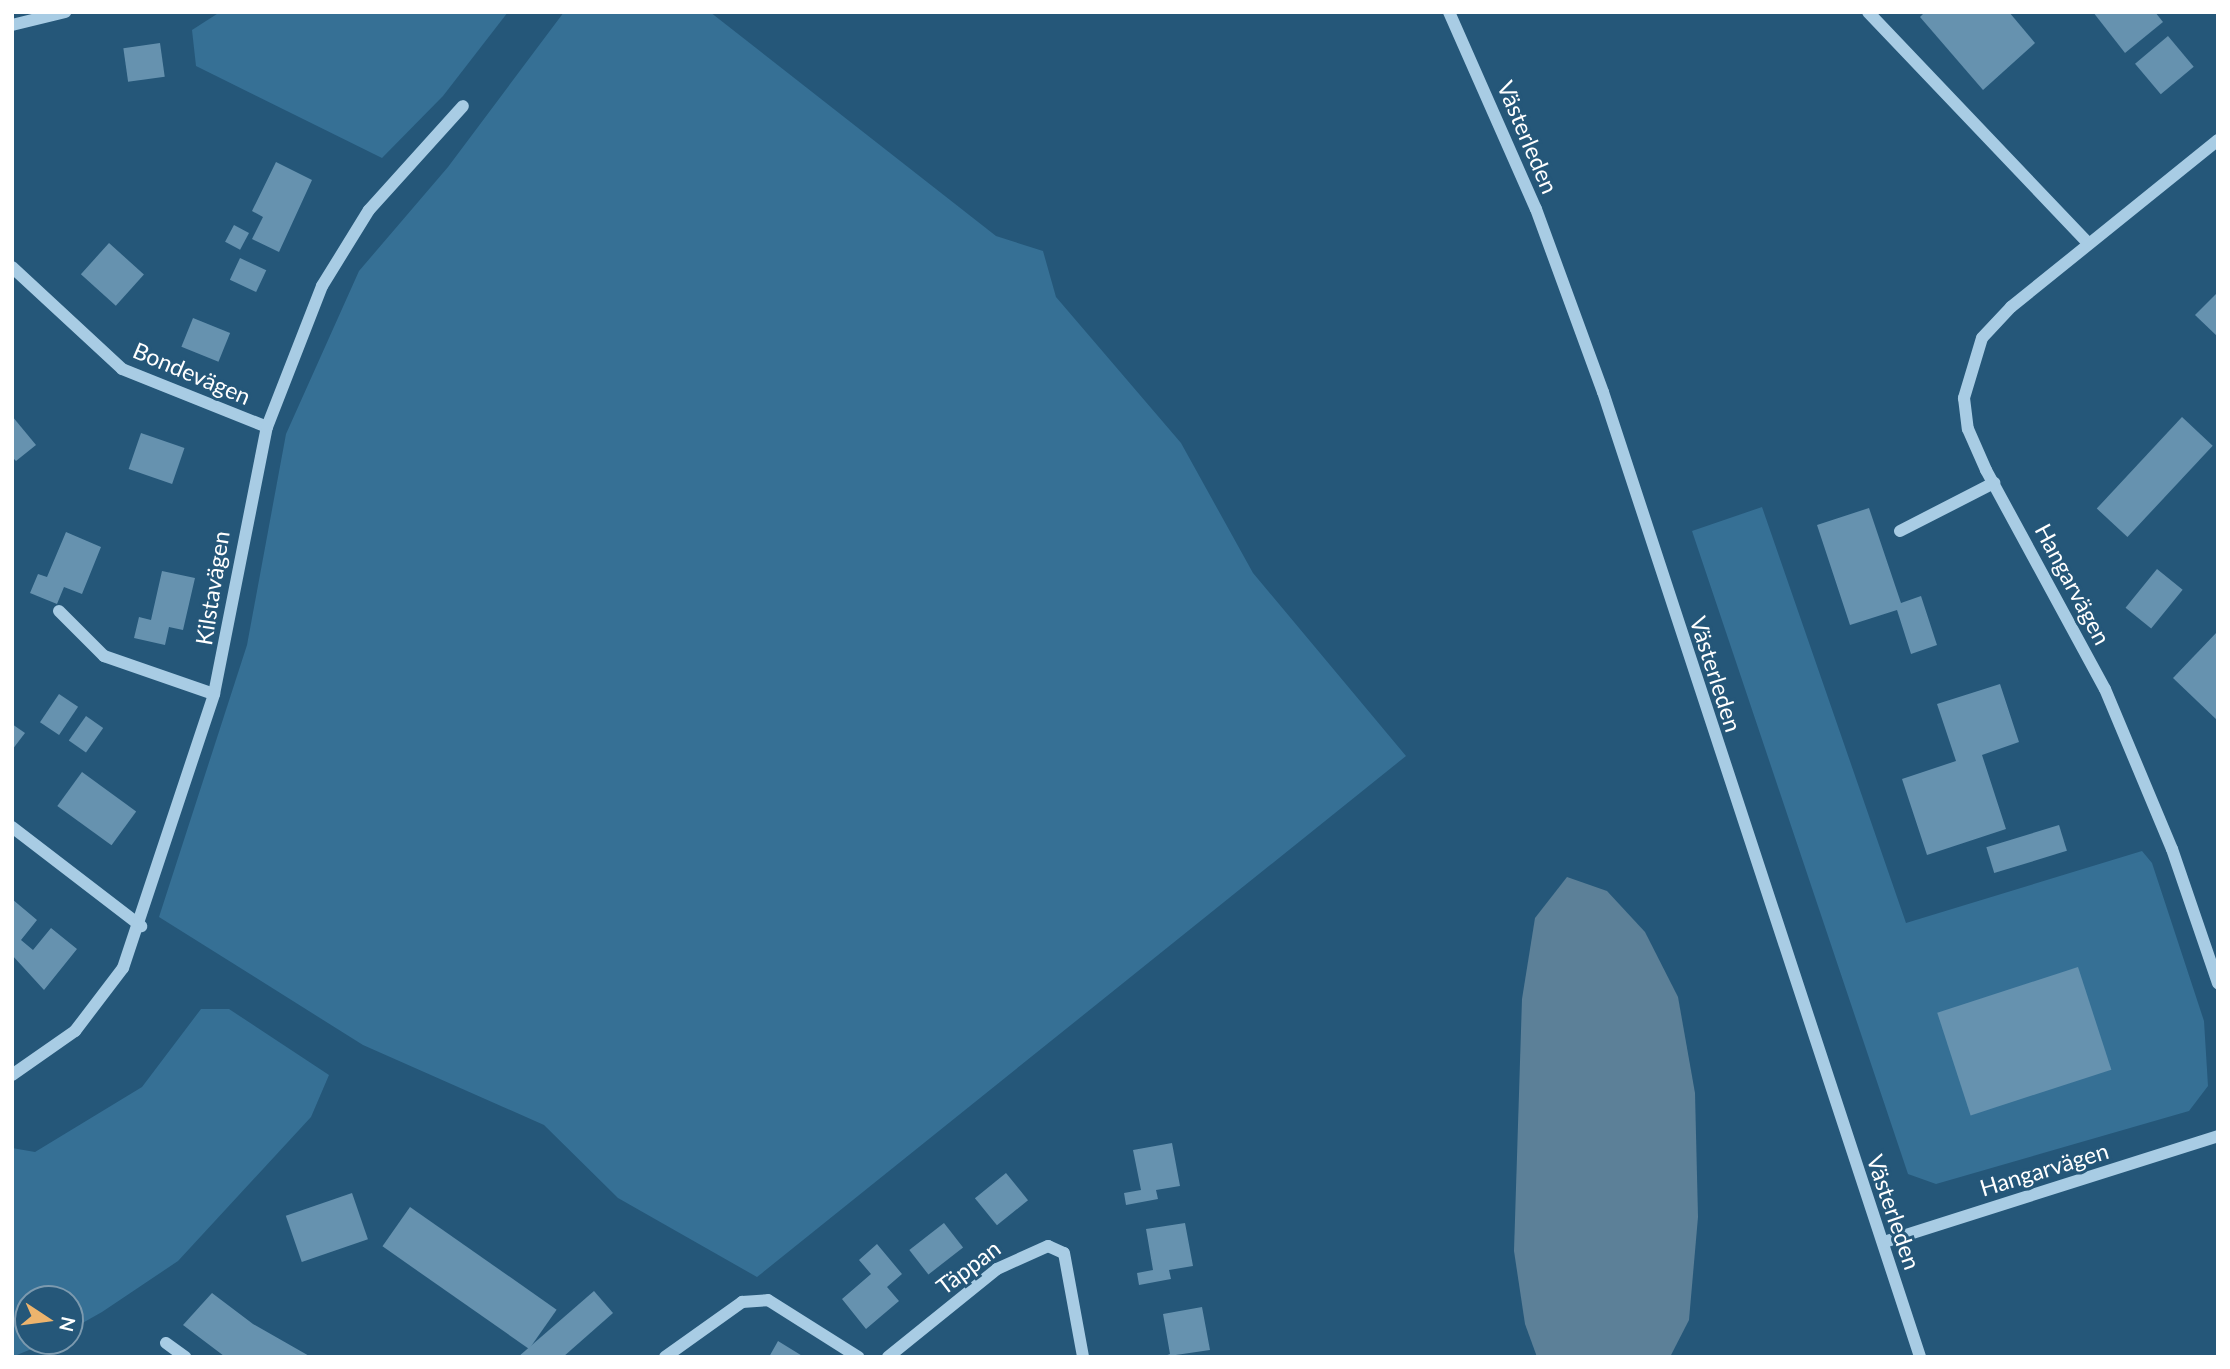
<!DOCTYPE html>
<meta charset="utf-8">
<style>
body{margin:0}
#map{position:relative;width:2230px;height:1369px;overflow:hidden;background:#255779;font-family:Lato,sans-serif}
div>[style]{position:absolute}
.green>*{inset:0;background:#367095}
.water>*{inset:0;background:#5c8098}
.building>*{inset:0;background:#6692af;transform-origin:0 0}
.minor>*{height:12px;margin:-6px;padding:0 6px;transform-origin:6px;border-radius:6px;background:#a8cce4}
span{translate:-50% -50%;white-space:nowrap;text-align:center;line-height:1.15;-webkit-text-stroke:6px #255779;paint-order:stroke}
.street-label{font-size:23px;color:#fff}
.frame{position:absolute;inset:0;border:14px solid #fff;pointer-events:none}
.north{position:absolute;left:14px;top:1285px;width:70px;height:70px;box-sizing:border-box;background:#255779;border:2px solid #7c9aaf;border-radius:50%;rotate:103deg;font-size:19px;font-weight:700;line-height:28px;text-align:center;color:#fff}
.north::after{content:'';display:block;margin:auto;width:24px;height:32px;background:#edb46d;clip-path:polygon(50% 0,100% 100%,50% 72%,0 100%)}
</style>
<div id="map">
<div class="green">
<i style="clip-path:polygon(220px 12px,508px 12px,443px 96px,382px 158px,196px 66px,192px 30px)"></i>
<i style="clip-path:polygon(564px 12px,710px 12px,996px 236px,1043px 251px,1056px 297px,1181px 443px,1253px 573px,1406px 756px,757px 1277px,618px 1198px,544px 1125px,363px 1045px,159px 917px,247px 645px,286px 434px,359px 271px,448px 167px)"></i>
<i style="clip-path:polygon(1762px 507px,1906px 923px,2142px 851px,2152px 863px,2204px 1021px,2208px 1086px,2189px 1111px,1936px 1184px,1908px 1174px,1692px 531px)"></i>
<i style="clip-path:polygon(201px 1009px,229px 1009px,329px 1075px,311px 1117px,178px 1261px,102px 1312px,70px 1330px,70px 1299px,28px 1299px,28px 1341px,51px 1341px,12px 1357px,12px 1148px,35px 1152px,142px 1087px)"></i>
</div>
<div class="water">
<i style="clip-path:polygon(1567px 877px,1607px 891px,1645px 932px,1678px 997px,1695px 1093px,1698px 1217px,1689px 1320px,1670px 1357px,1537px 1357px,1525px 1324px,1514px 1251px,1522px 999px,1535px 918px)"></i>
</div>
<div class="building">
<i style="clip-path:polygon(1925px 12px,2009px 12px,2035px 43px,1983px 90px,1920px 17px)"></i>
<i style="clip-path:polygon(2093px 12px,2155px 12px,2163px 22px,2125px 53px)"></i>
<i style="left:2168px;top:36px;width:40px;height:43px;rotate:50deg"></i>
<i style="left:160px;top:43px;width:34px;height:37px;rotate:82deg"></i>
<i style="clip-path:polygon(276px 162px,312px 180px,279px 252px,252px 239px,263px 217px,252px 211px)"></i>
<i style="left:234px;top:225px;width:17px;height:19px;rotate:28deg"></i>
<i style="left:109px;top:243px;width:47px;height:42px;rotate:42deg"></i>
<i style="left:240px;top:258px;width:29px;height:24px;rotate:25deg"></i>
<i style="clip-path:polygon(2218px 292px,2218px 337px,2195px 315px)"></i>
<i style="left:193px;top:318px;width:40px;height:31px;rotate:22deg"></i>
<i style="clip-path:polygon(12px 416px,36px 445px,16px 461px,12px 457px)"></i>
<i style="left:2182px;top:417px;width:42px;height:125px;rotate:43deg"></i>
<i style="left:141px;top:433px;width:46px;height:38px;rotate:19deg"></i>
<i style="clip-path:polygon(1869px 508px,1901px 603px,1921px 596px,1937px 645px,1911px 654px,1897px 610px,1850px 625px,1817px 525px)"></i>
<i style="clip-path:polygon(66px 532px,101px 547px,82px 594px,64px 587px,57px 604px,30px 593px,38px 574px,47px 577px)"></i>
<i style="left:2157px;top:569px;width:33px;height:50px;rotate:39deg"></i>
<i style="clip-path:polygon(162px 571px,195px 578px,183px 630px,169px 627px,165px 645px,134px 638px,139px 617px,151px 620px)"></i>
<i style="clip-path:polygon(2218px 631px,2218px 721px,2173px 678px)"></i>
<i style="clip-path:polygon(2000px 684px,2019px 742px,1982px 755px,2006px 829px,1927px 855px,1902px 779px,1956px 761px,1937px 704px)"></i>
<i style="left:59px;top:694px;width:23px;height:34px;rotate:34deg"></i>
<i style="left:86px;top:716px;width:21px;height:30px;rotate:35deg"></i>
<i style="clip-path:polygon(12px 724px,25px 733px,12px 750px)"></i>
<i style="left:82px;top:772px;width:67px;height:42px;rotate:36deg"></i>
<i style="left:2059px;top:825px;width:27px;height:76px;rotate:73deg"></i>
<i style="clip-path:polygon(12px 899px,37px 920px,21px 940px,33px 950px,51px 928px,77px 949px,44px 990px,12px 955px)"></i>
<i style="left:2078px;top:967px;width:108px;height:148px;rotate:72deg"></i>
<i style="clip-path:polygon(1172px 1143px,1180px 1186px,1156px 1190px,1158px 1199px,1126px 1205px,1124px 1193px,1141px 1190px,1133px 1150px)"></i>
<i style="left:1006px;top:1173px;width:35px;height:40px;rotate:51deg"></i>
<i style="left:352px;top:1193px;width:49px;height:70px;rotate:71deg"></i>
<i style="left:410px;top:1207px;width:179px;height:48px;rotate:35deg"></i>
<i style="left:944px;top:1223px;width:31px;height:44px;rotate:52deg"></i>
<i style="clip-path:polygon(1185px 1223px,1193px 1266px,1169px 1270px,1171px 1279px,1139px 1285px,1137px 1273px,1153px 1270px,1146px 1229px)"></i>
<i style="clip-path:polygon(877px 1244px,902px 1274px,887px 1287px,899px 1301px,866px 1329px,842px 1299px,871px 1274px,859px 1260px)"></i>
<i style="clip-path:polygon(594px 1291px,613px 1313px,563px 1357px,518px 1357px)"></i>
<i style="clip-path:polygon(212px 1293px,253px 1324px,311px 1357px,224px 1356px,183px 1325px)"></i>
<i style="clip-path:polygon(1202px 1307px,1210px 1350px,1162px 1357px,1170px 1354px,1163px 1314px)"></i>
<i style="clip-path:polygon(778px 1341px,804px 1357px,769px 1357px)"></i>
</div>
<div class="minor">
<i style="left:1449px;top:12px;width:215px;rotate:66.2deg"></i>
<i style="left:1536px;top:209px;width:195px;rotate:69.9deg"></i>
<i style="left:1603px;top:392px;width:1016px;rotate:71.81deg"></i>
<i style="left:1868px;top:12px;width:319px;rotate:46.4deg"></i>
<i style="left:12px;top:25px;width:55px;rotate:-13.8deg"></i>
<i style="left:2218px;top:140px;width:266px;rotate:141.1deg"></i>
<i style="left:2011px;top:307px;width:42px;rotate:133.1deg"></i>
<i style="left:1982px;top:338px;width:63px;rotate:106.7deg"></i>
<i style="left:1964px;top:398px;width:31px;rotate:83deg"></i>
<i style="left:1968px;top:429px;width:45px;rotate:66.3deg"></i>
<i style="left:1986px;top:470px;width:249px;rotate:61.5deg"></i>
<i style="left:2105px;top:689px;width:173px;rotate:67.3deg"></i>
<i style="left:2172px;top:849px;width:142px;rotate:71.1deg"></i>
<i style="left:12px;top:267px;width:150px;rotate:42.8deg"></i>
<i style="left:122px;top:369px;width:156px;rotate:21.8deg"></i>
<i style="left:1900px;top:531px;width:106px;rotate:-27.1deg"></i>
<i style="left:59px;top:611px;width:64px;rotate:45deg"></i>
<i style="left:104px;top:656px;width:116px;rotate:19.1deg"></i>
<i style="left:12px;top:827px;width:163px;rotate:37.5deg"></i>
<i style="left:12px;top:1075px;width:77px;rotate:-34.9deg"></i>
<i style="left:75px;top:1031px;width:79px;rotate:-52.7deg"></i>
<i style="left:123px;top:968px;width:289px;rotate:-71.6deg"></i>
<i style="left:214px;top:694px;width:272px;rotate:-78.8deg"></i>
<i style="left:267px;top:427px;width:151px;rotate:-68.7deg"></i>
<i style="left:322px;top:286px;width:89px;rotate:-58.3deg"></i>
<i style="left:369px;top:210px;width:140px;rotate:-47.9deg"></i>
<i style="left:1884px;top:1242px;width:350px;rotate:-17.6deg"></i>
<i style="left:166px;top:1343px;width:24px;rotate:36deg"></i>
<i style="left:665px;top:1357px;width:95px;rotate:-35.5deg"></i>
<i style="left:742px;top:1302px;width:26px;rotate:-4deg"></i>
<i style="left:768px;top:1300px;width:107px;rotate:32.3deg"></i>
<i style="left:888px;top:1357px;width:140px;rotate:-38.9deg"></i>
<i style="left:997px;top:1269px;width:56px;rotate:-24.3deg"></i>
<i style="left:1048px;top:1246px;width:17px;rotate:24deg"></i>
<i style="left:1064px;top:1253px;width:106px;rotate:79.6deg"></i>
</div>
<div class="street-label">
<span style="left:1528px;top:137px;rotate:67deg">Västerleden</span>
<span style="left:192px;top:373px;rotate:23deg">Bondevägen</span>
<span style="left:2073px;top:584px;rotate:62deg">Hangarvägen</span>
<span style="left:212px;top:588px;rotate:-81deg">Kilstavägen</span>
<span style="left:1716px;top:674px;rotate:72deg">Västerleden</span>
<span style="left:2044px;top:1169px;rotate:-17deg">Hangarvägen</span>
<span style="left:1894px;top:1212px;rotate:71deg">Västerleden</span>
<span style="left:968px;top:1267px;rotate:-37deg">Täppan</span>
</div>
<div class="frame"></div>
<div class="north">N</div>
</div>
